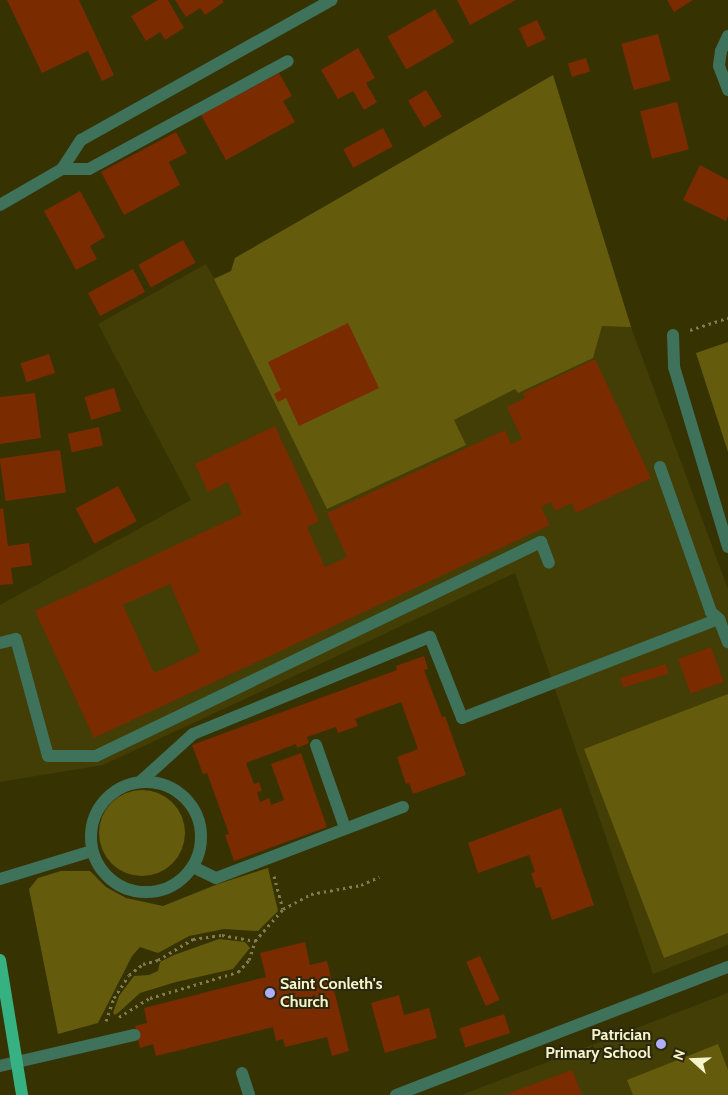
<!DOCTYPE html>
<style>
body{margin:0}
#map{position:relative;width:728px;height:1095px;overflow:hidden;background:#373202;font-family:Cabin,sans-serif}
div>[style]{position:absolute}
.built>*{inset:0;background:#433d06}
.green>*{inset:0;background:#645c0c}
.round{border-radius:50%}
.building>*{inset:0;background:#7b2b00;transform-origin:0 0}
.path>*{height:3px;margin-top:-1.5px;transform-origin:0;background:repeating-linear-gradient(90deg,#827d50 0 2.5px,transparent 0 6.5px)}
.minor>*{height:12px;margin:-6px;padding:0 6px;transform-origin:6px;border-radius:6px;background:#3e725b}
.minor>.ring{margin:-6px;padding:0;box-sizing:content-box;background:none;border:12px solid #3e725b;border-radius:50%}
.major>*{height:12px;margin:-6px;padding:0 6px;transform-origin:6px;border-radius:6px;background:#36b282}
.dots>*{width:14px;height:14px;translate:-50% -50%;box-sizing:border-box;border:2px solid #2b280d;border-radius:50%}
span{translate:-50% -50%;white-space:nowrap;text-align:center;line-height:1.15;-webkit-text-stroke:4px #2b280d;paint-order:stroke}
.poi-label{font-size:16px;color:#f6f3ca;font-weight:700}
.left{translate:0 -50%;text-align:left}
.right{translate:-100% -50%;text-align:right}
.north{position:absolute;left:668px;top:1035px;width:50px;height:50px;-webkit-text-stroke:4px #2b280d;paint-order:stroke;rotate:290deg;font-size:14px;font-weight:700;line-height:20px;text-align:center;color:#f6f3ca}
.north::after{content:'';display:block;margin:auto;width:18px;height:22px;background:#f6f3ca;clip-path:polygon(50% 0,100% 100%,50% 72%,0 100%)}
</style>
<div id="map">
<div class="built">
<i style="clip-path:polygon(553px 75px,631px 327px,728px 589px,728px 945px,653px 974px,515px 573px,103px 765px,0 782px,0 605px,191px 500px,98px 324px,206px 264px,214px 278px,231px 272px,235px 258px)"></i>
<i style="clip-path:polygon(728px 993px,728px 1095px,461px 1095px)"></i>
</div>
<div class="green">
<i style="clip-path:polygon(553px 75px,631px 327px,602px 326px,593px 358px,518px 393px,515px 389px,454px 420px,466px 445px,327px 509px,214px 279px,231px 271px,235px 258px)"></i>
<i style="clip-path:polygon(728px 342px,728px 452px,696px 353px)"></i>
<i style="clip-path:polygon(728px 694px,728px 933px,664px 958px,584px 749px)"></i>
<i class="round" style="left:99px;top:790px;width:86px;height:86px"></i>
<i style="clip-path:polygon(268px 868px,278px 911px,258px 931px,224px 929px,189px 936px,158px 953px,140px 947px,132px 956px,98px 1023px,58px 1034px,29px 889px,38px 878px,61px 871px,90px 871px,106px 887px,126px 898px,163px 906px,218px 884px)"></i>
<i style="clip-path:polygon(219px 939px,245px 942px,250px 948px,233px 969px,176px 982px,140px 993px,119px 1012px,115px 1015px,113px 1013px,119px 996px,134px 976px,149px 975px,158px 971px,160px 962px,174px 955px)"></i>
<i style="clip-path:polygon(718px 1044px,728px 1070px,728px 1095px,633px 1095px,627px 1080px)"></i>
</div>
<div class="building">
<i style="clip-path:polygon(7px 0,79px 0,114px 75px,102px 81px,88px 51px,42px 73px)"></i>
<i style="clip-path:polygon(158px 0,168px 0,184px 28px,165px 40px,160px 32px,146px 41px,131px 16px)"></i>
<i style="clip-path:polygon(175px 0,222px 0,224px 2px,205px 15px,200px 8px,186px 17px)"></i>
<i style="clip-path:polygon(457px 0,516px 0,470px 25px)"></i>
<i style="clip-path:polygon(667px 0,693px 0,674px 12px)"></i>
<i style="left:435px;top:9px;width:38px;height:55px;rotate:60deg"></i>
<i style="left:537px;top:20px;width:21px;height:20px;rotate:65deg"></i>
<i style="left:658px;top:34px;width:48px;height:38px;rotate:75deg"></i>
<i style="clip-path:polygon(358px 48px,375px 78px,366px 83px,377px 102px,364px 110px,353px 91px,338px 99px,321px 70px)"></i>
<i style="left:586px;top:58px;width:14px;height:19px;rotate:73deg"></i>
<i style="clip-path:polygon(279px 73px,292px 96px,283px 101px,295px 122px,226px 160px,201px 115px)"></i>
<i style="left:426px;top:90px;width:31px;height:21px;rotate:59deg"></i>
<i style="left:677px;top:102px;width:49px;height:38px;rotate:76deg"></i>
<i style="left:383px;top:128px;width:21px;height:45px;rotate:62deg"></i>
<i style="clip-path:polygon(176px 132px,187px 153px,169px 162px,180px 185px,124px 215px,101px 172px)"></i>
<i style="clip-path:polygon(700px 165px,728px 180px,728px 216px,726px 221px,683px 200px)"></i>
<i style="clip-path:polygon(80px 191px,105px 237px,90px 246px,97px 259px,76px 270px,44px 211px)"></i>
<i style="left:183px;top:240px;width:26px;height:51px;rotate:61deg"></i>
<i style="left:133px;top:269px;width:26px;height:51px;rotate:62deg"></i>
<i style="clip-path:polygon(348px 323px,379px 388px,299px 426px,286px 398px,278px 402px,274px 394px,281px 390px,268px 362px)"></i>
<i style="left:49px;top:354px;width:20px;height:30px;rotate:72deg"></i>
<i style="clip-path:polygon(evenodd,595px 359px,651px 478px,576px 513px,572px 503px,555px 511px,551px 502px,541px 507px,550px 525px,94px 738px,35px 611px,242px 514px,228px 482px,208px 492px,195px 464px,275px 426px,319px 521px,307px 527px,325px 567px,347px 557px,327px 513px,505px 430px,511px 444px,522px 439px,507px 407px,525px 398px,523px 393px,595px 359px,170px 584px,200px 652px,154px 673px,123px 605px,170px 584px)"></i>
<i style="left:114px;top:388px;width:24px;height:31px;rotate:73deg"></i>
<i style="clip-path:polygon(35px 393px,41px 438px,0 444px,0 397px)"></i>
<i style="left:99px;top:427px;width:19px;height:32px;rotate:78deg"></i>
<i style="left:60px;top:450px;width:43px;height:61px;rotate:82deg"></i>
<i style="left:118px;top:486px;width:40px;height:48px;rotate:62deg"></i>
<i style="clip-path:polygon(3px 508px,8px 546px,29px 543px,32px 565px,11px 568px,13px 584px,0 585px,0 509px)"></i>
<i style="left:711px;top:647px;width:37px;height:35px;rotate:70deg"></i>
<i style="clip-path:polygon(424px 656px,428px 669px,424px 670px,442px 717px,445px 716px,466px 775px,413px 794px,409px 783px,406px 784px,397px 757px,418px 749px,401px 702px,355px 719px,358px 726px,338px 733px,336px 727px,307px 737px,309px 743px,297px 748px,296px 744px,246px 763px,254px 784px,259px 782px,262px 791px,257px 792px,260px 802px,269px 798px,271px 805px,284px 800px,271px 764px,301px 753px,327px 827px,234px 861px,225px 835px,229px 834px,207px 773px,203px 774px,192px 745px,397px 670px,396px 666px)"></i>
<i style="left:666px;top:664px;width:10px;height:48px;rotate:73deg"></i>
<i style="clip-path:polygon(561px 808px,594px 905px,552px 920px,541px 887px,536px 888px,531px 873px,535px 872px,529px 855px,478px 873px,468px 843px)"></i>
<i style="clip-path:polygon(305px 942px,310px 965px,327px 961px,349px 1051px,332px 1056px,327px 1037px,285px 1047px,283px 1039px,276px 1041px,273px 1027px,156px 1056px,153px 1044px,140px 1048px,135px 1026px,147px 1023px,144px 1008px,266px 977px,260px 953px)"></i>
<i style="left:480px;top:956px;width:48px;height:15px;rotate:66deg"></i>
<i style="clip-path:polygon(399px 995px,404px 1015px,429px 1008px,437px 1038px,385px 1053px,371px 1003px)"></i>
<i style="left:504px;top:1014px;width:20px;height:47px;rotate:72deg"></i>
<i style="clip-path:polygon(572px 1070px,582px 1095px,504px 1095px)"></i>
</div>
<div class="path">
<i style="left:690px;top:330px;width:40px;rotate:-18deg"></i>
<i style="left:274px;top:876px;width:34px;rotate:75deg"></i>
<i style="left:119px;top:1017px;width:36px;rotate:-32deg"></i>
<i style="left:150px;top:998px;width:92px;rotate:-16.5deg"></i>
<i style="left:238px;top:972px;width:16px;rotate:-47deg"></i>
<i style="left:249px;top:960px;width:20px;rotate:-72deg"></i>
<i style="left:255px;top:941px;width:43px;rotate:-48.8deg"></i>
<i style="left:283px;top:909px;width:32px;rotate:-28deg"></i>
<i style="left:311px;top:894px;width:51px;rotate:-10.2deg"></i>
<i style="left:361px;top:885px;width:20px;rotate:-24deg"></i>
<i style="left:106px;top:1021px;width:24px;rotate:-71deg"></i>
<i style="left:114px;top:998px;width:27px;rotate:-57deg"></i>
<i style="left:129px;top:975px;width:18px;rotate:-38deg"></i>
<i style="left:143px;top:964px;width:16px;rotate:-15deg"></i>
<i style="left:158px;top:960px;width:41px;rotate:-31deg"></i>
<i style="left:193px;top:939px;width:29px;rotate:-8deg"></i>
<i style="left:222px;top:935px;width:34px;rotate:10deg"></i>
</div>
<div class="minor">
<i style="left:728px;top:36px;width:17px;rotate:115deg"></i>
<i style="left:721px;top:51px;width:15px;rotate:98deg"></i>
<i style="left:719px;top:66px;width:26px;rotate:69deg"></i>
<i style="left:62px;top:169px;width:27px"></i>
<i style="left:89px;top:169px;width:226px;rotate:-28.5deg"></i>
<i style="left:0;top:205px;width:72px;rotate:-30.1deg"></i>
<i style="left:62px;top:169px;width:35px;rotate:-57deg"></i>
<i style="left:81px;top:140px;width:287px;rotate:-29.2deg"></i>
<i style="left:673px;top:335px;width:32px;rotate:88deg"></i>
<i style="left:674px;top:367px;width:188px;rotate:73.3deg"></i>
<i style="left:660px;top:467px;width:154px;rotate:70.6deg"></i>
<i style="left:711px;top:612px;width:11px;rotate:41deg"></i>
<i style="left:0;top:643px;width:16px;rotate:-14deg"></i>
<i style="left:16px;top:639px;width:121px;rotate:74.7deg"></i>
<i style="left:48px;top:756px;width:48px"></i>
<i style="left:96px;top:756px;width:494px;rotate:-25.7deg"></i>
<i style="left:541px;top:542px;width:22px;rotate:69deg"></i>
<i style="left:316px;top:745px;width:88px;rotate:70.7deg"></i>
<i style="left:141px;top:781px;width:70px;rotate:-42.1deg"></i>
<i style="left:193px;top:734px;width:256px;rotate:-22.3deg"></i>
<i style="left:430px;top:637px;width:87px;rotate:68.4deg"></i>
<i style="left:462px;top:718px;width:275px;rotate:-21.1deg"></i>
<i style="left:719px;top:619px;width:25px;rotate:69deg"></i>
<i class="ring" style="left:91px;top:782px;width:98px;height:98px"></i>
<i style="left:193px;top:867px;width:25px;rotate:26deg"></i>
<i style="left:216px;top:878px;width:200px;rotate:-20.8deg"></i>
<i style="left:0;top:879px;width:96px;rotate:-16.9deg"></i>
<i style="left:0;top:1066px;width:138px;rotate:-13deg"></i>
<i style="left:242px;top:1073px;width:23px;rotate:72deg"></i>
<i style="left:396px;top:1095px;width:356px;rotate:-21.1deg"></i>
</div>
<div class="major">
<i style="left:0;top:960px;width:137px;rotate:80.7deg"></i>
</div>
<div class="dots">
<i style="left:270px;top:993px;background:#aeaefb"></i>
<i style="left:661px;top:1044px;background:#aeaefb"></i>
</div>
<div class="poi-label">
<span class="left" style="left:280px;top:993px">Saint Conleth's<br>Church</span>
<span class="right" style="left:651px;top:1044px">Patrician<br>Primary School</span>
</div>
<div class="north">N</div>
</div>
